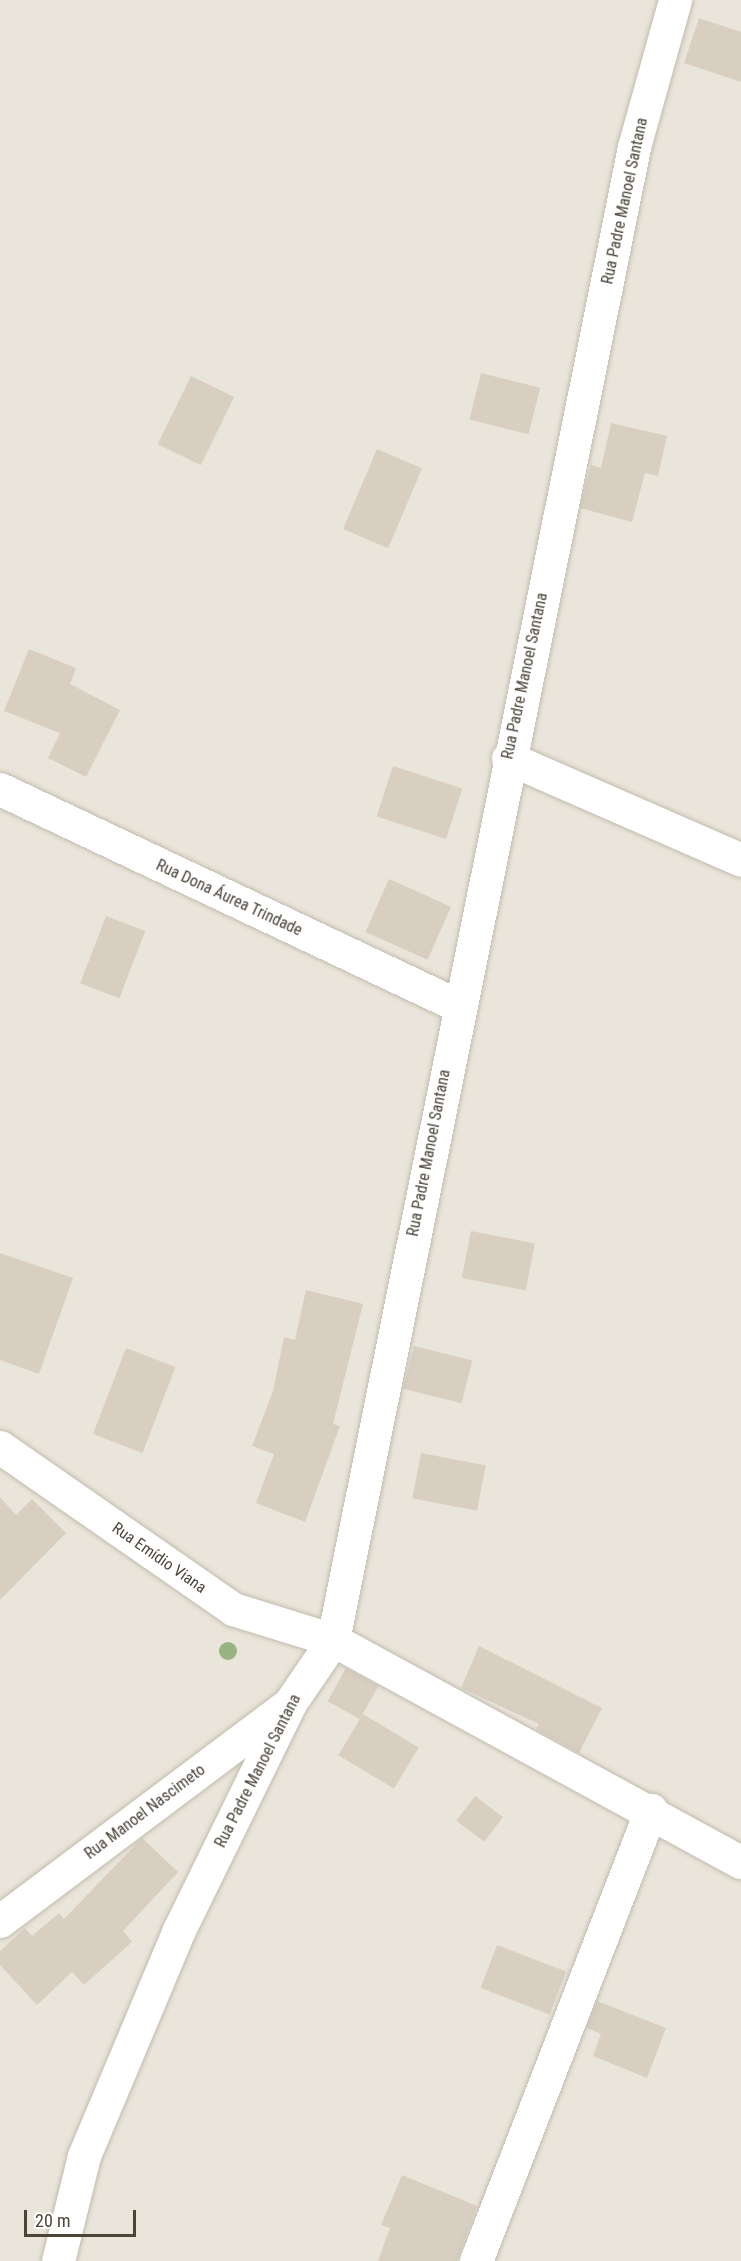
<!DOCTYPE html>
<meta charset="utf-8">
<style>
body{margin:0}
#map{position:relative;width:741px;height:2261px;overflow:hidden;background:#f6f3ec;font-family:"Roboto Condensed",sans-serif}
div>[style]{position:absolute}
.residential>*{inset:0;background:#eae5da;transform-origin:0 0}
.building>*{inset:0;background:#d8cfc1;transform-origin:0 0}
.roads{filter:drop-shadow(0 0 2px #c2bbae) drop-shadow(0 0 2px #c2bbae)}
.minor>*{height:33px;margin:-16.5px;padding:0 16.5px;transform-origin:16.5px;border-radius:16.5px;background:#fff}
.trees>*{width:18px;height:18px;margin:-9px;border-radius:50%;background:#97b381}
span{translate:-50% -50%;white-space:nowrap;text-align:center;line-height:1.15;-webkit-text-stroke:4.5px #fff;paint-order:stroke}
.street-label{font-size:16px;color:#4b4439}
.scale{position:absolute;left:24px;top:2210px;width:112px;height:27px;box-sizing:border-box;border:3px solid #4b4439;border-top:0;padding-left:8px;font-size:18px;line-height:21px;white-space:nowrap;color:#4b4439;-webkit-text-stroke:4px #fff;paint-order:stroke}
</style>
<div id="map">
<div class="residential">
<i style="left:0;top:0;width:741px;height:2261px"></i>
</div>
<div class="building">
<i style="clip-path:polygon(699px 18px,741px 32px,741px 82px,684px 63px)"></i>
<i style="left:481px;top:373px;width:61px;height:48px;rotate:14deg"></i>
<i style="left:191px;top:376px;width:48px;height:76px;rotate:26deg"></i>
<i style="clip-path:polygon(611px 423px,667px 436px,658px 476px,645px 473px,632px 522px,580px 508px,591px 465px,601px 468px)"></i>
<i style="left:377px;top:449px;width:49px;height:87px;rotate:23deg"></i>
<i style="clip-path:polygon(29px 649px,76px 668px,70px 684px,120px 710px,86px 777px,48px 758px,60px 733px,4px 711px)"></i>
<i style="left:393px;top:766px;width:73px;height:53px;rotate:18deg"></i>
<i style="left:389px;top:879px;width:68px;height:58px;rotate:24deg"></i>
<i style="left:106px;top:916px;width:42px;height:72px;rotate:21deg"></i>
<i style="left:471px;top:1231px;width:65px;height:48px;rotate:11deg"></i>
<i style="clip-path:polygon(0 1253px,73px 1278px,39px 1374px,0 1360px)"></i>
<i style="clip-path:polygon(306px 1290px,363px 1304px,333px 1424px,340px 1426px,305px 1522px,256px 1503px,274px 1454px,252px 1446px,273px 1391px,284px 1337px,295px 1340px)"></i>
<i style="left:414px;top:1346px;width:60px;height:44px;rotate:14deg"></i>
<i style="left:126px;top:1348px;width:53px;height:92px;rotate:21deg"></i>
<i style="left:421px;top:1453px;width:66px;height:46px;rotate:11deg"></i>
<i style="clip-path:polygon(0 1497px,16px 1515px,32px 1499px,66px 1533px,0 1600px)"></i>
<i style="clip-path:polygon(479px 1646px,602px 1708px,579px 1753px,536px 1729px,539px 1724px,461px 1688px)"></i>
<i style="left:346px;top:1668px;width:37px;height:38px;rotate:29deg"></i>
<i style="left:363px;top:1714px;width:65px;height:48px;rotate:31deg"></i>
<i style="left:475px;top:1796px;width:35px;height:31px;rotate:37deg"></i>
<i style="clip-path:polygon(142px 1838px,178px 1872px,123px 1931px,132px 1942px,84px 1985px,72px 1972px,37px 2005px,0 1965px,0 1951px,25px 1928px,32px 1936px,59px 1913px,64px 1919px)"></i>
<i style="left:497px;top:1945px;width:74px;height:46px;rotate:21deg"></i>
<i style="clip-path:polygon(597px 2001px,666px 2028px,647px 2078px,593px 2056px,601px 2034px,587px 2028px)"></i>
<i style="clip-path:polygon(402px 2175px,477px 2206px,457px 2261px,378px 2261px,390px 2228px,381px 2225px)"></i>
</div>
<div class="roads">
<div class="minor">
<i style="left:508px;top:758px;width:254px;rotate:23.6deg"></i>
<i style="left:0;top:789px;width:508px;rotate:25.3deg"></i>
<i style="left:0;top:1447px;width:284px;rotate:34.8deg"></i>
<i style="left:233px;top:1609px;width:105px;rotate:17.2deg"></i>
<i style="left:333px;top:1640px;width:464px;rotate:28.6deg"></i>
<i style="left:0;top:1921px;width:358px;rotate:-36.9deg"></i>
<i style="left:58px;top:2261px;width:108px;rotate:-76.1deg"></i>
<i style="left:84px;top:2156px;width:245px;rotate:-67.2deg"></i>
<i style="left:179px;top:1930px;width:253px;rotate:-63.9deg"></i>
<i style="left:290px;top:1703px;width:76px;rotate:-55.7deg"></i>
<i style="left:333px;top:1640px;width:1523px;rotate:-78.6deg"></i>
<i style="left:634px;top:147px;width:153px;rotate:-74.4deg"></i>
<i style="left:476px;top:2261px;width:484px;rotate:-68.8deg"></i>
</div>
</div>
<div class="trees">
<i style="left:228px;top:1651px"></i>
</div>
<div class="street-label">
<span style="left:625px;top:201px;rotate:-78deg">Rua Padre Manoel Santana</span>
<span style="left:525px;top:676px;rotate:-78deg">Rua Padre Manoel Santana</span>
<span style="left:229px;top:898px;rotate:25deg">Rua Dona Áurea Trindade</span>
<span style="left:429px;top:1153px;rotate:-79deg">Rua Padre Manoel Santana</span>
<span style="left:159px;top:1558px;rotate:35deg">Rua Emídio Viana</span>
<span style="left:258px;top:1771px;rotate:-63deg">Rua Padre Manoel Santana</span>
<span style="left:145px;top:1812px;rotate:-37deg">Rua Manoel Nascimeto</span>
</div>
<div class="scale">20 m</div>
</div>
